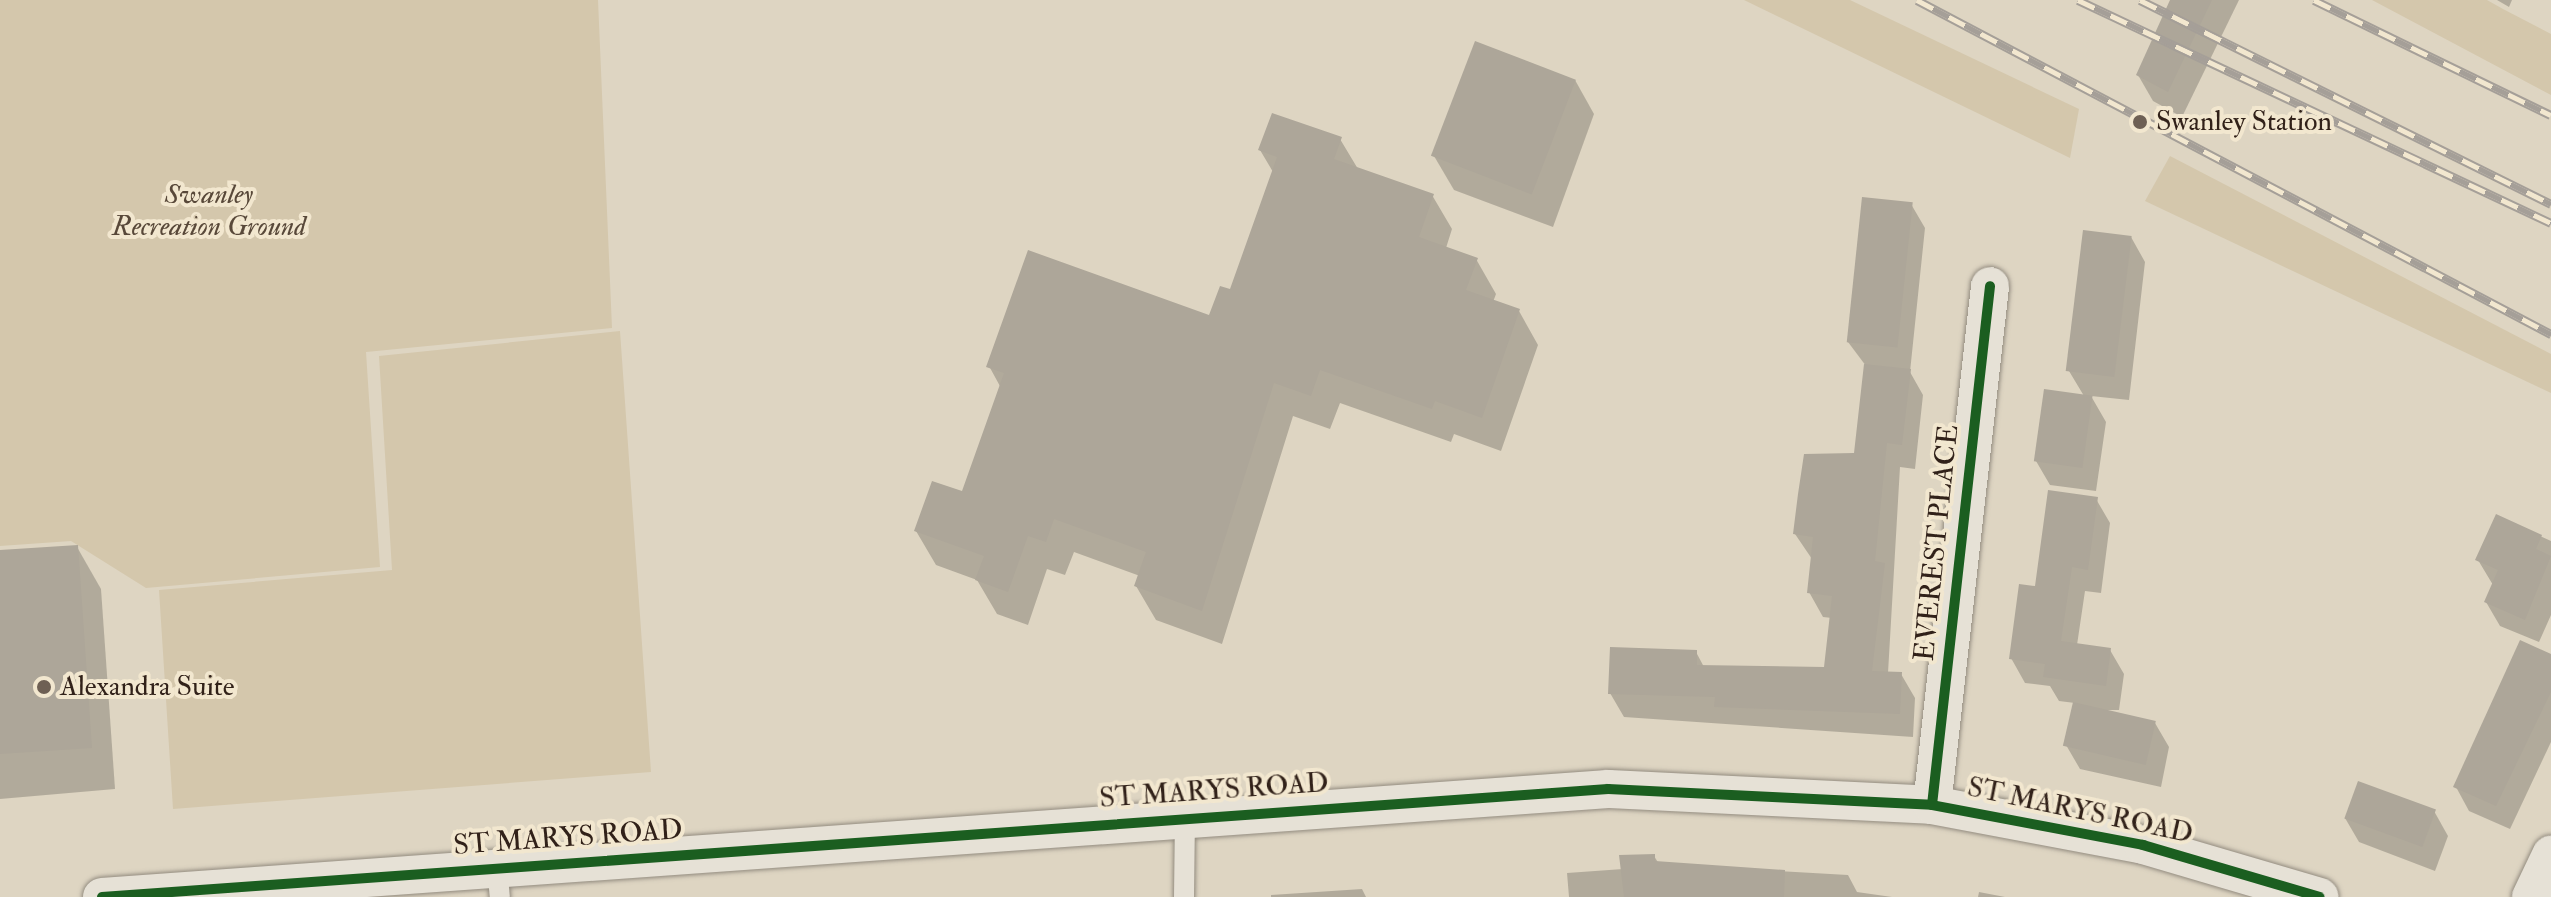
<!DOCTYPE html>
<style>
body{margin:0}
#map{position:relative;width:2551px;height:897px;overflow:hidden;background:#ded5c2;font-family:"IM FELL Double Pica",serif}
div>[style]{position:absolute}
.green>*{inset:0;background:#d4c7ac}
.shadow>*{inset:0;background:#0003}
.building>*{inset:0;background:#ada699;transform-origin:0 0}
.roads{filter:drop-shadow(0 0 2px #938c80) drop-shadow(0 0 2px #938c80)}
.service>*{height:20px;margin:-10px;padding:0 10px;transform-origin:10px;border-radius:10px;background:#e6e1d6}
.minor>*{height:38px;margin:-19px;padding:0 19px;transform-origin:19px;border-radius:19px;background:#e6e1d6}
.rail>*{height:9px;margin-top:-4.5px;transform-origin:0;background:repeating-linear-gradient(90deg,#f2e7cf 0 18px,#a59f98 0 36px);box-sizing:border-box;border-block:2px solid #a59f98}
.cycleway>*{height:10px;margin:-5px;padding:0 5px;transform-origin:5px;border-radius:5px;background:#1b5e20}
.dots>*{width:22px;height:22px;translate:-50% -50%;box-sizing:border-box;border:4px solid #f2e7cf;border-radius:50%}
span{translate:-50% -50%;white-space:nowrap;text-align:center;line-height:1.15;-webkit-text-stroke:8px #f2e7cf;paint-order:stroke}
.poi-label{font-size:28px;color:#312119}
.left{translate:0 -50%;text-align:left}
.park-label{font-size:28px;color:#584839;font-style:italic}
.street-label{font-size:28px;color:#312119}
</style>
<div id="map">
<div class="green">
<i style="clip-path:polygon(0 0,598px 0,612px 328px,366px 352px,380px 567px,146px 588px,71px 541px,0 546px)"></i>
<i style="clip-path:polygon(1744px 0,1850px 0,2079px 109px,2070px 158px)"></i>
<i style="clip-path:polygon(2372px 0,2487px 0,2503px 9px,2551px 34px,2551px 95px)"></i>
<i style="clip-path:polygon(2170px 156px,2551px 354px,2551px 393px,2145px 201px)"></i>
<i style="clip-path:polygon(620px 331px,651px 772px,173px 809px,159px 590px,392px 570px,379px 356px)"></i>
</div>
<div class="shadow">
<i style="clip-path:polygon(2172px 0,2239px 0,2182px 117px,2153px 101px,2138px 75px)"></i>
<i style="clip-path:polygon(2497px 0,2512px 0,2509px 7px)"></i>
<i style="clip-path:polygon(1575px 80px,1594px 114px,1553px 227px,1454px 190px,1434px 156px)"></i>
<i style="clip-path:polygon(1340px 139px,1358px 169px,1432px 195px,1452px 229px,1446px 248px,1476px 259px,1496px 294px,1493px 302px,1519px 311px,1538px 345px,1501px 451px,1454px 434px,1451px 442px,1340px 403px,1330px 429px,1293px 416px,1222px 644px,1156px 620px,1136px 586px,1140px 576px,1074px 552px,1065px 575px,1047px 569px,1028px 625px,997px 614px,977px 580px,936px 565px,916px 531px,963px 494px,1001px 388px,989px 366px,1210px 318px,1231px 292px,1273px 172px,1260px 150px)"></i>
<i style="clip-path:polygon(1911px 204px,1925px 228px,1910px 372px,1923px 395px,1915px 469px,1900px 467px,1888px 673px,1901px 674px,1915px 698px,1913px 737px,1624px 717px,1610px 693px,1696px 652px,1704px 667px,1826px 669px,1832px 618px,1823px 617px,1809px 592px,1812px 559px,1795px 534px,1856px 455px,1866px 366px,1848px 342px)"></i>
<i style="clip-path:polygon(2131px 237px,2145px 262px,2129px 400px,2091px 396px,2106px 422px,2096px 491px,2050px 485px,2036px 461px,2084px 396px,2069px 371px)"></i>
<i style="clip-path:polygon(2096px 499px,2110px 523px,2101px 593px,2085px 591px,2077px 645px,2110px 650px,2124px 674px,2119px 710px,2102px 710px,2155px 723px,2169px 747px,2161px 787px,2080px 769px,2066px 745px,2075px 703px,2059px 701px,2050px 686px,2025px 683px,2011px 658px,2037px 588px)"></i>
<i style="clip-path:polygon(2497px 517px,2551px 541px,2551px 615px,2539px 642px,2500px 626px,2486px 602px,2493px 585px,2478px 560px)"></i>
<i style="clip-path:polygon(77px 547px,101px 589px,115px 789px,0 799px,0 552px)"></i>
<i style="clip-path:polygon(2551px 656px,2551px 742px,2510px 829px,2469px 811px,2456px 787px)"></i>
<i style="clip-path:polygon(2434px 811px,2448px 836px,2435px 871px,2359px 842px,2345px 818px)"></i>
<i style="clip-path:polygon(1654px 856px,1659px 864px,1848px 875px,1857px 892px,1892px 897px,1560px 897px,1569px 897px,1567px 873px,1623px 869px)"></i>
<i style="clip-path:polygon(1362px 889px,1366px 897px,1271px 897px,1271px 895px)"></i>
<i style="clip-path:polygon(1979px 892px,2005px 897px,1978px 897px)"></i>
</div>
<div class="building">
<i style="clip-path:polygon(2170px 0,2212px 0,2168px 92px,2136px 75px)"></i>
<i style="left:1475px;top:41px;width:108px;height:123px;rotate:21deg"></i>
<i style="clip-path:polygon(1272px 113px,1342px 137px,1334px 159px,1434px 194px,1419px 237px,1478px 258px,1466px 290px,1520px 309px,1482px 418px,1435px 401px,1432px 409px,1320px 370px,1311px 396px,1274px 383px,1202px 611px,1134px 586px,1146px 552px,1054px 519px,1046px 542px,1028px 536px,1008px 592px,975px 580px,984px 556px,914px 531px,932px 481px,962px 491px,1004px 373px,986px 367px,1028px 250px,1209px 315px,1220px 286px,1230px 289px,1277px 157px,1258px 150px)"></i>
<i style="left:1862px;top:197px;width:51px;height:146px;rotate:6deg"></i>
<i style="left:2083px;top:230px;width:49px;height:142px;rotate:7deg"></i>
<i style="clip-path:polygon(1864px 364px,1911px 369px,1902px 445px,1887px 443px,1875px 561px,1885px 563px,1872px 671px,1902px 672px,1900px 714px,1714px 707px,1715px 697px,1608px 694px,1610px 647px,1697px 650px,1697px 665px,1824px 667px,1832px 596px,1807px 593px,1813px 537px,1793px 534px,1798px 494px,1804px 454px,1854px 453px)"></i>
<i style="left:2044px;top:389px;width:49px;height:73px;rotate:8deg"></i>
<i style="clip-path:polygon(2048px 490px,2098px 497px,2088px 570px,2072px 567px,2061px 641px,2111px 648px,2106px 686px,2043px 677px,2045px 664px,2009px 659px,2019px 584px,2035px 586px)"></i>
<i style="clip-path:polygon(2496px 514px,2542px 535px,2536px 549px,2551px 556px,2525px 620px,2484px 602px,2498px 570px,2475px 560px)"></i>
<i style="clip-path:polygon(78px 545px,92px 748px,0 754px,0 550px)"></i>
<i style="clip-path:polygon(2520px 640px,2551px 654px,2551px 692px,2496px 806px,2453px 787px)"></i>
<i style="left:2073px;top:702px;width:85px;height:45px;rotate:13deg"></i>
<i style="left:2358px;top:781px;width:83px;height:40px;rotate:20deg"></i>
<i style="clip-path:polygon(1655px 854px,1655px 861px,1785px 870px,1784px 897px,1624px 897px,1619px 855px)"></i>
</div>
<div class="roads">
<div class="service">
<i style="left:497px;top:865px;width:32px;rotate:85deg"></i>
<i style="left:1184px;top:897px;width:80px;rotate:-89.3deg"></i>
</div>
<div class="minor">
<i style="left:1932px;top:805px;width:522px;rotate:-83.62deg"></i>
<i style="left:102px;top:897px;width:1510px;rotate:-4.1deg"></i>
<i style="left:1608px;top:789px;width:324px;rotate:2.8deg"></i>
<i style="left:1932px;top:805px;width:215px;rotate:10.7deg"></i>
<i style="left:2143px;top:845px;width:184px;rotate:16.4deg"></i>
<i style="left:2531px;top:897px;width:47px;rotate:-64.5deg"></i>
</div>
</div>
<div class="rail">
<i style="left:1917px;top:0;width:717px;rotate:27.78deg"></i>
<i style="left:2078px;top:0;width:523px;rotate:25.24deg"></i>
<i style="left:2140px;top:0;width:459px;rotate:26.4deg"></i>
<i style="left:2314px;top:0;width:263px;rotate:25.9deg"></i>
</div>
<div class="cycleway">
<i style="left:1932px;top:805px;width:522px;rotate:-83.62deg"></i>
<i style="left:102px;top:897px;width:1510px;rotate:-4.1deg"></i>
<i style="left:1608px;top:789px;width:324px;rotate:2.8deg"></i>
<i style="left:1932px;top:805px;width:215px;rotate:10.7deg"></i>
<i style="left:2143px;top:845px;width:184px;rotate:16.4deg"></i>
</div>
<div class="dots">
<i style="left:2140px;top:122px;background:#6e6054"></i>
<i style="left:44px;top:687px;background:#6e6054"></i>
</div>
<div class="poi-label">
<span class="left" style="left:2156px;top:122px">Swanley Station</span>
<span class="left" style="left:60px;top:687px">Alexandra Suite</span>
</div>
<div class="park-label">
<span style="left:209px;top:211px">Swanley<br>Recreation Ground</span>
</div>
<div class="street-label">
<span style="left:1937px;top:543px;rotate:-84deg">EVEREST PLACE</span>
<span style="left:1214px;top:791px;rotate:-4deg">ST MARYS ROAD</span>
<span style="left:2080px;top:811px;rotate:12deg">ST MARYS ROAD</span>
<span style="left:568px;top:838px;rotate:-4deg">ST MARYS ROAD</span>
</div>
</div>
